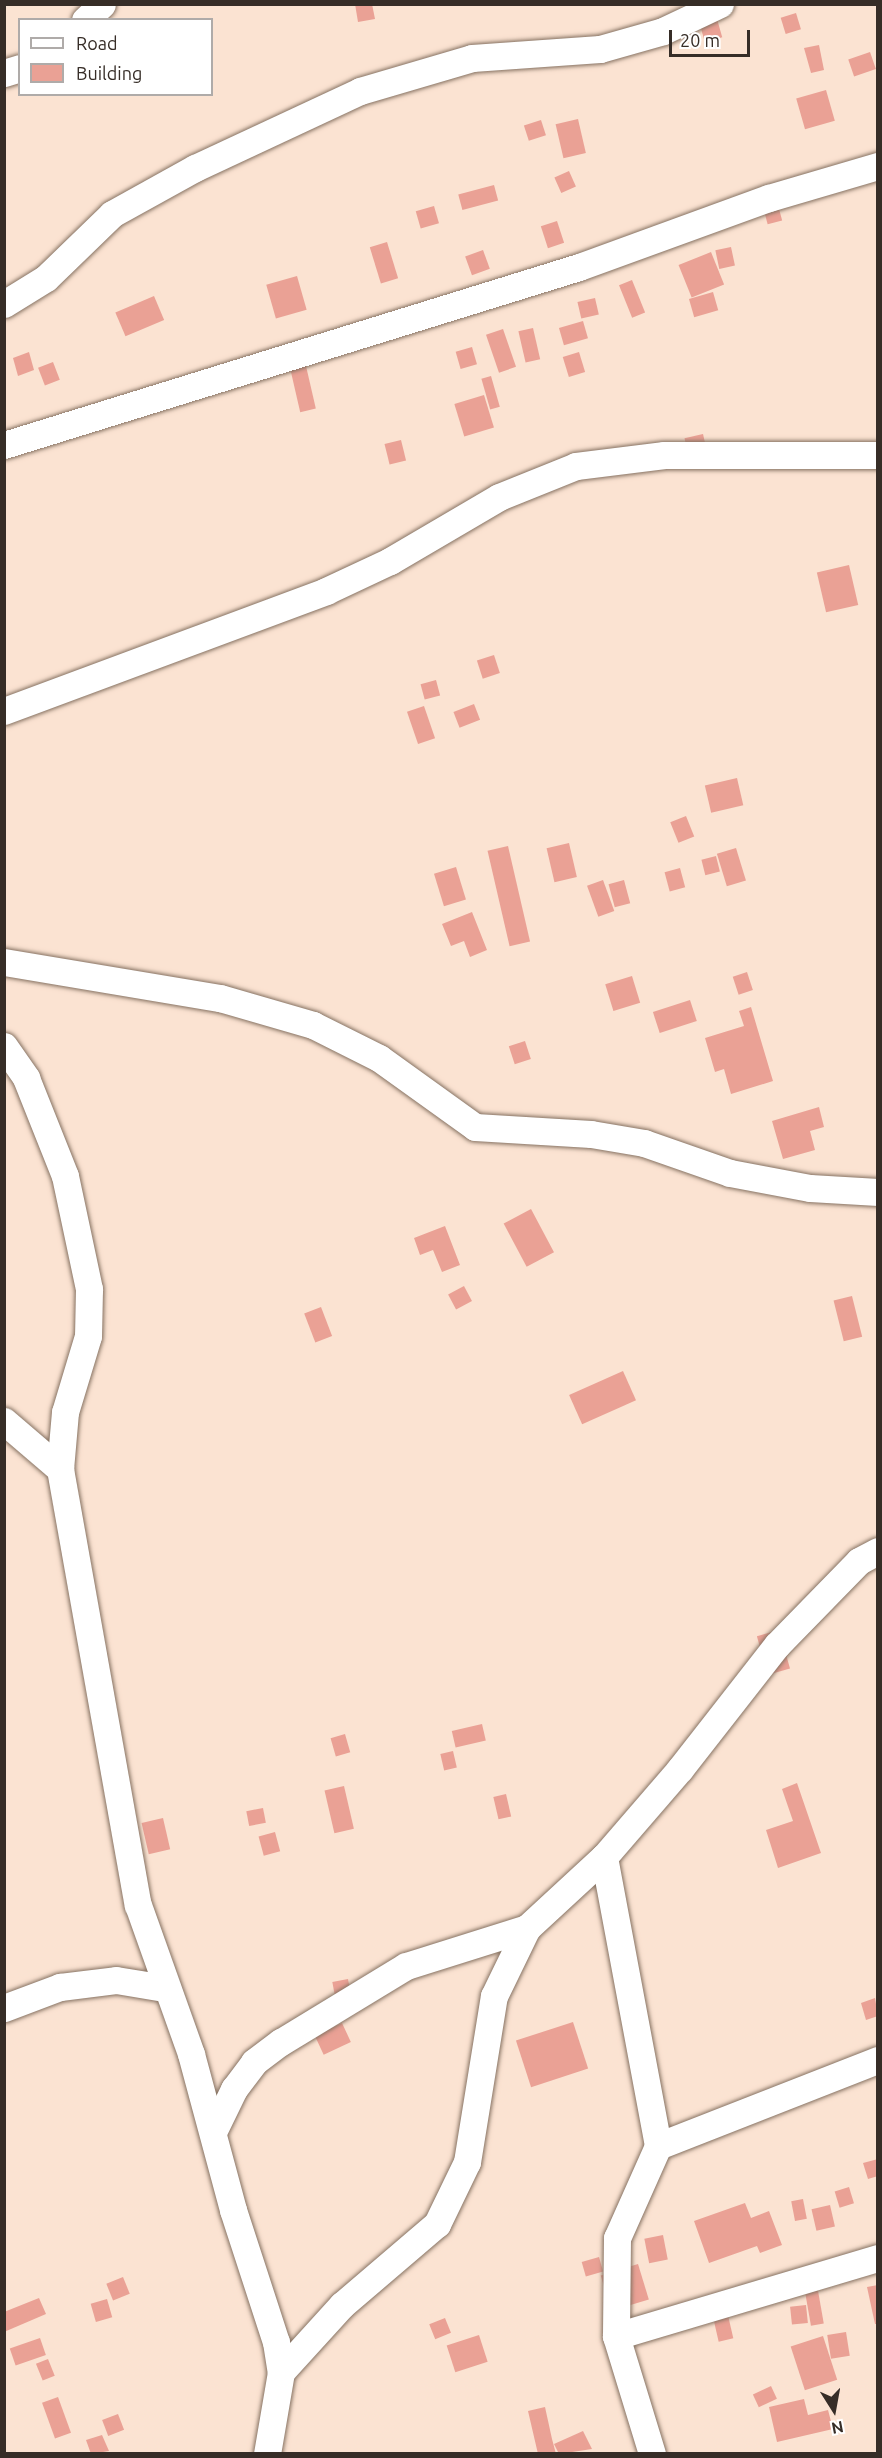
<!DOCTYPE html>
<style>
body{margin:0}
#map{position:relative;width:882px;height:2458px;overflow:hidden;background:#fbe3d2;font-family:Ubuntu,sans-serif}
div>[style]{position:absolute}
.building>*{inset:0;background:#eaa195;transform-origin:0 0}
.roads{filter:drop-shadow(0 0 2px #867262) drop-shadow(0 0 2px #867262)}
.street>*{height:27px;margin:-13.5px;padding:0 13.5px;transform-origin:13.5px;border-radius:13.5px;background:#fff}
span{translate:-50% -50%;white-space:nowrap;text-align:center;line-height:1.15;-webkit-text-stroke:6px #fff;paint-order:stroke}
.frame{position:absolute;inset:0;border:6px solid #362d27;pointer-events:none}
.legend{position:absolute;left:18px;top:18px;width:195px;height:78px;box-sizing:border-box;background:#fff;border:2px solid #afaba9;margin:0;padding:8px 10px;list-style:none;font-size:18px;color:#362d27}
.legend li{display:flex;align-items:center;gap:12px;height:30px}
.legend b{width:30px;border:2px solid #afaba9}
.north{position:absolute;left:804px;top:2380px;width:60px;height:60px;-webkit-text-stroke:4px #fff;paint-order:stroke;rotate:169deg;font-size:16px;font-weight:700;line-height:24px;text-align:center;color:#362d27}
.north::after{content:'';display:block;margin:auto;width:21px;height:27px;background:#362d27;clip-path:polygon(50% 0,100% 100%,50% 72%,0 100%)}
.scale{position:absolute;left:669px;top:30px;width:81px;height:27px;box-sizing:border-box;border:3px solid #362d27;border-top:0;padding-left:8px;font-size:18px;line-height:21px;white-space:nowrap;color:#362d27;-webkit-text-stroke:4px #fff;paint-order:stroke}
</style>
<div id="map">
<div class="building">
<i style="clip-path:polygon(355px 4px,372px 4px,375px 19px,358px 22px)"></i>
<i style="left:796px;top:13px;width:17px;height:16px;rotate:73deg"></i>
<i style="left:717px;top:19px;width:19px;height:18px;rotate:74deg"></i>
<i style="clip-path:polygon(819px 45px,824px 70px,811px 73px,804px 48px)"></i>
<i style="left:870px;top:52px;width:18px;height:23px;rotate:71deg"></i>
<i style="left:826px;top:90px;width:32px;height:31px;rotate:74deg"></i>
<i style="left:578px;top:119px;width:35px;height:23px;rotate:77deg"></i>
<i style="left:541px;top:120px;width:16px;height:18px;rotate:72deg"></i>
<i style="left:569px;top:171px;width:17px;height:16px;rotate:66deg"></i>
<i style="left:494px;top:185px;width:16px;height:37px;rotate:75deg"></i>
<i style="left:778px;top:205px;width:16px;height:15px;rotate:75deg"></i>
<i style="left:434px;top:206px;width:18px;height:19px;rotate:74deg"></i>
<i style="left:557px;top:221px;width:23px;height:17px;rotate:72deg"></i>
<i style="left:387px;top:242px;width:38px;height:18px;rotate:73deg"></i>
<i style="left:731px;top:247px;width:19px;height:16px;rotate:78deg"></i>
<i style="left:483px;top:250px;width:20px;height:19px;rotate:70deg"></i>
<i style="left:711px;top:252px;width:35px;height:35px;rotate:68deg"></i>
<i style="left:297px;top:276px;width:35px;height:32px;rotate:74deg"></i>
<i style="left:632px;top:280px;width:35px;height:14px;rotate:68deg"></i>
<i style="left:713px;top:292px;width:19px;height:25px;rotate:74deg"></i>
<i style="left:154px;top:296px;width:26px;height:42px;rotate:67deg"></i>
<i style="left:595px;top:298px;width:17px;height:18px;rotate:77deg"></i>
<i style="left:583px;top:321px;width:18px;height:25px;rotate:74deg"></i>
<i style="left:533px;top:328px;width:32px;height:15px;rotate:77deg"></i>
<i style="left:503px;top:329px;width:40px;height:18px;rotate:71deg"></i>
<i style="left:472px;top:347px;width:18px;height:17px;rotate:74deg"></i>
<i style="clip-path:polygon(29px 352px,34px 370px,18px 376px,13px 358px)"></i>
<i style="left:579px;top:352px;width:21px;height:17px;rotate:73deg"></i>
<i style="left:303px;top:353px;width:57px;height:16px;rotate:77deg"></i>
<i style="left:53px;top:362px;width:19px;height:16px;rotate:69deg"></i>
<i style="left:491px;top:376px;width:32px;height:10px;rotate:74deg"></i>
<i style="left:484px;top:395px;width:34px;height:31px;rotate:73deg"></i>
<i style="left:703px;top:434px;width:22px;height:19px;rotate:77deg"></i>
<i style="left:401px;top:440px;width:21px;height:17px;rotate:76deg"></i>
<i style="left:849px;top:565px;width:41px;height:33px;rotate:77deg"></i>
<i style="left:494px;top:655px;width:19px;height:18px;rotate:72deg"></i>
<i style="left:436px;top:680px;width:16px;height:16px;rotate:75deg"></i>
<i style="left:474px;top:704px;width:17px;height:22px;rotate:69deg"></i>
<i style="left:424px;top:706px;width:34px;height:18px;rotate:71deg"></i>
<i style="left:737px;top:778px;width:28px;height:33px;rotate:77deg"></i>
<i style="left:686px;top:816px;width:22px;height:17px;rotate:68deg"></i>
<i style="left:569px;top:843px;width:35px;height:23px;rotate:77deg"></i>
<i style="left:508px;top:846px;width:98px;height:21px;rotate:77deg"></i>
<i style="left:736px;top:848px;width:34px;height:20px;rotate:73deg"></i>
<i style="left:716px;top:856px;width:16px;height:15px;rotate:76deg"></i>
<i style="left:456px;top:867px;width:34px;height:23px;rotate:73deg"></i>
<i style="left:680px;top:868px;width:20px;height:16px;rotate:75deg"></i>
<i style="left:603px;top:880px;width:33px;height:17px;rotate:70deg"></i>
<i style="left:624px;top:880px;width:24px;height:16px;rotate:75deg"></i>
<i style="clip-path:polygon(472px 912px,487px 950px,470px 957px,464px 941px,451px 946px,442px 924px)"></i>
<i style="left:747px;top:972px;width:19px;height:15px;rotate:72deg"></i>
<i style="left:632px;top:976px;width:28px;height:28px;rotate:73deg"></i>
<i style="left:690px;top:1000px;width:22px;height:39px;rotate:72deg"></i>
<i style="clip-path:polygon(751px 1007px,773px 1081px,731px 1094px,724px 1069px,715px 1072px,705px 1038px,744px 1026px,739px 1011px)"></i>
<i style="left:525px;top:1041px;width:19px;height:17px;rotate:72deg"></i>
<i style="clip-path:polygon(819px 1107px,824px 1127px,810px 1131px,815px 1150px,783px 1159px,772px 1121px)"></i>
<i style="left:531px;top:1209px;width:49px;height:31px;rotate:62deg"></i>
<i style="clip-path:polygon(445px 1226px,460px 1265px,442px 1272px,433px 1250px,420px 1255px,414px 1238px)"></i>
<i style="left:464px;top:1286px;width:17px;height:18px;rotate:62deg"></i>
<i style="left:852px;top:1296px;width:42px;height:19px;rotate:76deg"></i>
<i style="left:321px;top:1307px;width:31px;height:18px;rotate:69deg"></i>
<i style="left:623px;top:1371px;width:32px;height:59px;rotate:66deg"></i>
<i style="left:779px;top:1630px;width:40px;height:23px;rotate:74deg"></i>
<i style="left:482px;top:1724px;width:17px;height:31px;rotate:77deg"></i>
<i style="left:345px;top:1734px;width:19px;height:15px;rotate:74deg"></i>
<i style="left:453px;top:1751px;width:17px;height:13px;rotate:77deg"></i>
<i style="clip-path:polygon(797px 1783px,821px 1853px,778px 1868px,766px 1830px,793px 1821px,782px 1789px)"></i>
<i style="left:344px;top:1786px;width:44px;height:20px;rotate:77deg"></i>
<i style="left:506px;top:1794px;width:23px;height:13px;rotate:77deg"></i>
<i style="left:263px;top:1808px;width:15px;height:17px;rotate:79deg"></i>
<i style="left:163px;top:1818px;width:32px;height:22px;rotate:77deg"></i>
<i style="left:275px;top:1832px;width:20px;height:17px;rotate:75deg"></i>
<i style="left:348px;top:1979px;width:21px;height:16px;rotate:79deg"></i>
<i style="clip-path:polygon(875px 1998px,878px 2016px,866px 2020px,861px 2003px)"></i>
<i style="left:573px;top:2022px;width:49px;height:60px;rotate:72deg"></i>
<i style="left:342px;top:2023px;width:21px;height:30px;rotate:65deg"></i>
<i style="clip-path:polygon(878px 2159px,878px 2176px,868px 2179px,863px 2163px)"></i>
<i style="left:849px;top:2187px;width:17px;height:15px;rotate:73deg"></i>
<i style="left:803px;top:2199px;width:20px;height:12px;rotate:79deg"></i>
<i style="clip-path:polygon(745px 2203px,751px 2218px,769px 2211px,782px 2245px,760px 2253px,757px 2246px,709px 2263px,694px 2221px)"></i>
<i style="left:830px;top:2205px;width:22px;height:19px;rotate:77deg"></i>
<i style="left:663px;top:2235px;width:25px;height:19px;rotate:79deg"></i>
<i style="left:599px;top:2257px;width:15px;height:18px;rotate:74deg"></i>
<i style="left:638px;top:2264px;width:37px;height:39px;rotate:73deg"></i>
<i style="left:123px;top:2277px;width:18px;height:18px;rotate:68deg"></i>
<i style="left:817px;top:2285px;width:39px;height:13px;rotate:80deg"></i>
<i style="clip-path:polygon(878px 2285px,878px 2324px,875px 2324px,867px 2287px)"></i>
<i style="clip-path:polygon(39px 2298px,46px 2314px,4px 2332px,4px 2312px)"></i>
<i style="left:107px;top:2299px;width:19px;height:17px;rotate:74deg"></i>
<i style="left:806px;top:2305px;width:18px;height:16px;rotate:84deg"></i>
<i style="left:727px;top:2311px;width:28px;height:15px;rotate:77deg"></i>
<i style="left:445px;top:2318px;width:16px;height:17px;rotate:68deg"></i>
<i style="left:846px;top:2332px;width:24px;height:19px;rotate:81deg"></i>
<i style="left:479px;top:2335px;width:28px;height:34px;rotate:72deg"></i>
<i style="left:823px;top:2336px;width:46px;height:34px;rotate:72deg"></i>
<i style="left:40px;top:2338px;width:18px;height:32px;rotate:71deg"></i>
<i style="left:48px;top:2359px;width:18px;height:13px;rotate:68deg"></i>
<i style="left:771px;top:2386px;width:14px;height:20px;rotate:65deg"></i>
<i style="left:58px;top:2397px;width:38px;height:17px;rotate:70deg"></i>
<i style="clip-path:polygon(804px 2399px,808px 2415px,828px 2410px,833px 2429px,777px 2442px,769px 2407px)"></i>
<i style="clip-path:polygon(545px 2407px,552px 2439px,556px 2454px,538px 2454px,528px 2411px)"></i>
<i style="left:118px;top:2414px;width:17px;height:17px;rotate:69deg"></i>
<i style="clip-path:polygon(583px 2431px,592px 2449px,559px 2454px,554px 2444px)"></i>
<i style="clip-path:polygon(102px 2435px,109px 2451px,91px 2454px,86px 2440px)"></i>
</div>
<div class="roads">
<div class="street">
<i style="left:85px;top:20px;width:23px;rotate:-43deg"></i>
<i style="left:4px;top:73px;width:17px;rotate:-17deg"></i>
<i style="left:4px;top:304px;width:49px;rotate:-31.8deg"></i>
<i style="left:46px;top:278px;width:92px;rotate:-44.1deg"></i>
<i style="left:112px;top:214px;width:95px;rotate:-29deg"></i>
<i style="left:195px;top:168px;width:182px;rotate:-25deg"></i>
<i style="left:360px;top:91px;width:117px;rotate:-16.4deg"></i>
<i style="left:472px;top:58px;width:128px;rotate:-4deg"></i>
<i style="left:600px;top:49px;width:66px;rotate:-15.9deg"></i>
<i style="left:663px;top:31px;width:63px;rotate:-25.3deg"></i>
<i style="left:4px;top:445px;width:602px;rotate:-17.2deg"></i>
<i style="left:579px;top:267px;width:202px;rotate:-20deg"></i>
<i style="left:769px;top:198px;width:114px;rotate:-16.4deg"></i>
<i style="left:4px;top:711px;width:344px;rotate:-20.4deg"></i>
<i style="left:326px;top:591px;width:71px;rotate:-25.1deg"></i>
<i style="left:390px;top:561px;width:126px;rotate:-30.4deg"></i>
<i style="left:499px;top:497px;width:83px;rotate:-21.9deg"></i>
<i style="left:576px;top:466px;width:89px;rotate:-7.1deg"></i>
<i style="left:664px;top:455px;width:214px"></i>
<i style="left:4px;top:962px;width:219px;rotate:9.5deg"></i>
<i style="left:220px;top:998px;width:97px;rotate:16.2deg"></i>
<i style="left:313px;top:1025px;width:74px;rotate:26.6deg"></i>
<i style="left:379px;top:1058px;width:118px;rotate:35.7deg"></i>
<i style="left:475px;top:1127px;width:116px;rotate:3.5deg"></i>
<i style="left:591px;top:1134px;width:54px;rotate:9.6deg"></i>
<i style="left:644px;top:1143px;width:91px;rotate:19.2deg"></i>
<i style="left:730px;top:1173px;width:81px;rotate:10.6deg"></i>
<i style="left:810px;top:1188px;width:68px;rotate:3.4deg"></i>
<i style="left:4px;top:1046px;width:39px;rotate:55deg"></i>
<i style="left:26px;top:1078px;width:105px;rotate:68.3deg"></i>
<i style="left:65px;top:1176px;width:116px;rotate:78deg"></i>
<i style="left:89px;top:1289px;width:47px;rotate:91.2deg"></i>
<i style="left:88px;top:1336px;width:79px;rotate:106.8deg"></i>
<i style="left:65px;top:1412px;width:57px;rotate:95deg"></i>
<i style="left:60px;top:1469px;width:443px;rotate:79.9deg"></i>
<i style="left:138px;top:1905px;width:158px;rotate:70.4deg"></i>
<i style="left:191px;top:2054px;width:162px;rotate:74.9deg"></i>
<i style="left:233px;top:2210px;width:139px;rotate:72deg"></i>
<i style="left:276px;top:2342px;width:30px;rotate:81deg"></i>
<i style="left:281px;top:2372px;width:83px;rotate:99.7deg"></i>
<i style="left:4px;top:1421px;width:74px;rotate:40.6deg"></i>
<i style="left:604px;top:1857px;width:294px;rotate:79.4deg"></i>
<i style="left:658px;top:2146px;width:101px;rotate:114deg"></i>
<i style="left:617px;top:2238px;width:98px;rotate:90.6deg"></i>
<i style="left:616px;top:2336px;width:123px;rotate:73deg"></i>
<i style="left:4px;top:2008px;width:60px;rotate:-20.6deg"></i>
<i style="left:60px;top:1987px;width:56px;rotate:-7.1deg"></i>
<i style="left:116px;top:1980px;width:50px;rotate:9.3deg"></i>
<i style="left:213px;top:2132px;width:48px;rotate:-64deg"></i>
<i style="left:234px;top:2089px;width:34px;rotate:-53deg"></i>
<i style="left:254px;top:2062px;width:34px;rotate:-37deg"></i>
<i style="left:281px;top:2042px;width:146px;rotate:-31.3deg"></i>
<i style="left:406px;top:1966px;width:127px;rotate:-17.4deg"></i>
<i style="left:658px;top:2146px;width:236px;rotate:-21.4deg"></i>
<i style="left:616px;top:2336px;width:273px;rotate:-16.6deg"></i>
<i style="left:281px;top:2372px;width:91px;rotate:-47.7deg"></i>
<i style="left:342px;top:2305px;width:125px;rotate:-40.5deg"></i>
<i style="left:437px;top:2224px;width:69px;rotate:-64.2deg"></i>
<i style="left:467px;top:2162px;width:168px;rotate:-80.8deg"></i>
<i style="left:494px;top:1996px;width:76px;rotate:-64.1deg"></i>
<i style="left:527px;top:1928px;width:105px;rotate:-42.7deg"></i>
<i style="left:604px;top:1857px;width:116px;rotate:-49.2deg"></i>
<i style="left:680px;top:1769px;width:157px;rotate:-52deg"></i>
<i style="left:777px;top:1645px;width:117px;rotate:-45.7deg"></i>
<i style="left:859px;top:1561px;width:21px;rotate:-28deg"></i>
</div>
</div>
<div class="frame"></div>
<ul class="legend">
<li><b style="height:8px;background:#fff"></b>Road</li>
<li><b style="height:16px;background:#eaa195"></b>Building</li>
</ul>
<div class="north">N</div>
<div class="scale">20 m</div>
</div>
